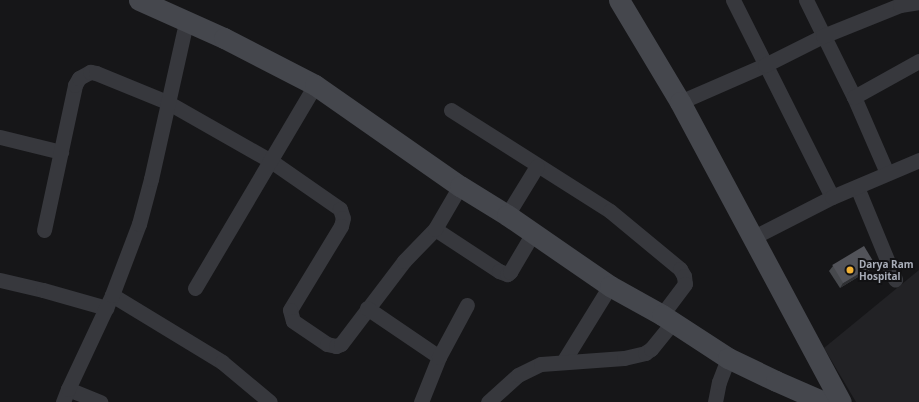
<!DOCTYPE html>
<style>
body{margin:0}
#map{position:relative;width:919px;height:402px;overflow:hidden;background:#161618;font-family:"Noto Sans",sans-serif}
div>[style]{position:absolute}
.built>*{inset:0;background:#222225}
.street>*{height:15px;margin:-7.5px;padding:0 7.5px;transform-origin:7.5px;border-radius:7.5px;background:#37383d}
.secondary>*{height:21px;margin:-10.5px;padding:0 10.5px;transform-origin:10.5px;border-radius:10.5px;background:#45474d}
.wall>*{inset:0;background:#47494d}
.shaded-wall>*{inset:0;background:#2f3033}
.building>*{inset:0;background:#525359;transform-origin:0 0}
.dots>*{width:11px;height:11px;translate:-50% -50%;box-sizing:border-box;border:2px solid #111113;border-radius:50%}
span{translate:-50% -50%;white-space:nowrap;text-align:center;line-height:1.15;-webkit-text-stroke:4px #111113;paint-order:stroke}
.poi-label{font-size:10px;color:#a8adb8;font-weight:700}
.left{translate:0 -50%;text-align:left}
</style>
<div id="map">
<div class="built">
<i style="clip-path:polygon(919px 270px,919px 402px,856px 402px,824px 348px)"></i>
</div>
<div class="street">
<i style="left:733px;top:0;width:220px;rotate:63.3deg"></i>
<i style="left:806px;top:0;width:108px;rotate:63.7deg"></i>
<i style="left:854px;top:97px;width:83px;rotate:66.5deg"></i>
<i style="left:854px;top:97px;width:74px;rotate:-29deg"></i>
<i style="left:680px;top:102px;width:93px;rotate:-23.5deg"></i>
<i style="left:765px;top:65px;width:65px;rotate:-26.6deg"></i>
<i style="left:823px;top:36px;width:83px;rotate:-21.9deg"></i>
<i style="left:900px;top:5px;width:19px;rotate:-9deg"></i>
<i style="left:451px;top:110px;width:188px;rotate:32.4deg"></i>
<i style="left:610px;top:211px;width:91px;rotate:39.6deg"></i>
<i style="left:680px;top:269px;width:8px;rotate:60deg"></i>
<i style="left:684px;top:276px;width:8px;rotate:83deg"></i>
<i style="left:685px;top:284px;width:39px;rotate:127deg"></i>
<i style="left:0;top:137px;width:63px;rotate:13.8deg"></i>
<i style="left:857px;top:187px;width:100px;rotate:67.6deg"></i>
<i style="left:507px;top:215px;width:57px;rotate:-58.5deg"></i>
<i style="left:435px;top:229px;width:77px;rotate:33.3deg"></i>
<i style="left:499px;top:271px;width:9px;rotate:21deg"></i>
<i style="left:507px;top:274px;width:4px;rotate:-34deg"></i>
<i style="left:510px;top:272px;width:45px;rotate:-59.5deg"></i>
<i style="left:44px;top:230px;width:148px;rotate:-77.9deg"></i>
<i style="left:75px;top:85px;width:8px;rotate:-60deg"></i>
<i style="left:79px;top:78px;width:13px;rotate:-29deg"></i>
<i style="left:90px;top:72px;width:6px;rotate:9deg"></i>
<i style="left:96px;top:73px;width:77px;rotate:22.2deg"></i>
<i style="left:167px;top:102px;width:120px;rotate:29.6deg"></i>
<i style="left:271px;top:161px;width:84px;rotate:34.8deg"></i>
<i style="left:340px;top:209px;width:9px;rotate:72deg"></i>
<i style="left:343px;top:218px;width:8px;rotate:104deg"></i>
<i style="left:341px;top:226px;width:98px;rotate:121.3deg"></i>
<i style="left:290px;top:310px;width:11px;rotate:75deg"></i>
<i style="left:293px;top:321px;width:41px;rotate:34.1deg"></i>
<i style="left:327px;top:344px;width:9px;rotate:13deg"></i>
<i style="left:336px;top:346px;width:5px;rotate:-22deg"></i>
<i style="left:341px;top:344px;width:104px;rotate:-52.8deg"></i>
<i style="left:404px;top:261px;width:45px;rotate:-45.9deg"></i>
<i style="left:435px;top:229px;width:50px;rotate:-59.8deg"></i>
<i style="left:754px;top:237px;width:88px;rotate:-27.1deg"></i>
<i style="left:832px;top:197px;width:95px;rotate:-23deg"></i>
<i style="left:0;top:280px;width:44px;rotate:13.1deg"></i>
<i style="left:43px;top:290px;width:66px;rotate:15.9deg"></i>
<i style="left:195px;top:288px;width:236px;rotate:-59.4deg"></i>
<i style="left:112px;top:295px;width:129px;rotate:31.3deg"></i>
<i style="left:222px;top:362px;width:62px;rotate:39.8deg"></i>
<i style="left:367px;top:308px;width:87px;rotate:34.2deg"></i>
<i style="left:563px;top:362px;width:89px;rotate:-58.3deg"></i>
<i style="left:68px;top:389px;width:35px;rotate:22deg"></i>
<i style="left:63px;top:402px;width:14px;rotate:-69deg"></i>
<i style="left:68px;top:389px;width:104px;rotate:-64.9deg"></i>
<i style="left:112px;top:295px;width:76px;rotate:-69.2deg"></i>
<i style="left:139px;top:224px;width:47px;rotate:-75.1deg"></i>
<i style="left:151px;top:179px;width:161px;rotate:-77.4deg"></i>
<i style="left:421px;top:402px;width:48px;rotate:-68.2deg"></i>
<i style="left:439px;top:357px;width:59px;rotate:-61.7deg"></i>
<i style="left:488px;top:402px;width:40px;rotate:-42deg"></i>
<i style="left:518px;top:375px;width:25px;rotate:-26deg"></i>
<i style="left:541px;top:364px;width:83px;rotate:-4.1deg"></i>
<i style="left:624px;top:358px;width:22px;rotate:-13deg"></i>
<i style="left:645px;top:353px;width:7px;rotate:-34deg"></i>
<i style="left:651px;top:349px;width:33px;rotate:-51deg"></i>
<i style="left:715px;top:402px;width:20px;rotate:-79deg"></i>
<i style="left:719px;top:382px;width:26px;rotate:-69deg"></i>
</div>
<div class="secondary">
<i style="left:139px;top:0;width:93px;rotate:24.1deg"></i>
<i style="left:224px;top:38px;width:102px;rotate:27.3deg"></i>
<i style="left:315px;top:85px;width:177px;rotate:34.9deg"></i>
<i style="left:460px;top:186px;width:55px;rotate:31.7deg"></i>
<i style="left:507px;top:215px;width:125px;rotate:34.6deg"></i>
<i style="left:610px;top:286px;width:60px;rotate:29.1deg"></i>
<i style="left:662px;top:315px;width:79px;rotate:33.1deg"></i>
<i style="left:728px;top:358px;width:53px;rotate:25.6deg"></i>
<i style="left:776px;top:381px;width:52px;rotate:23.6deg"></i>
<i style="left:619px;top:0;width:119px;rotate:59.1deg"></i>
<i style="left:680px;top:102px;width:340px;rotate:61.8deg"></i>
</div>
<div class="wall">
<i style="clip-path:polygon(875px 264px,871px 269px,840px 288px,829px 271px,833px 266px)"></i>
</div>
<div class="shaded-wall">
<i style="clip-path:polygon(875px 264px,871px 269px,840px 288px,843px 283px)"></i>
</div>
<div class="building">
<i style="left:864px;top:246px;width:21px;height:37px;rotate:59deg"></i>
</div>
<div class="dots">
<i style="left:850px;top:270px;background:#f2b134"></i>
</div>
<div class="poi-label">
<span class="left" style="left:859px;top:270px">Darya Ram<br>Hospital</span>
</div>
</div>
